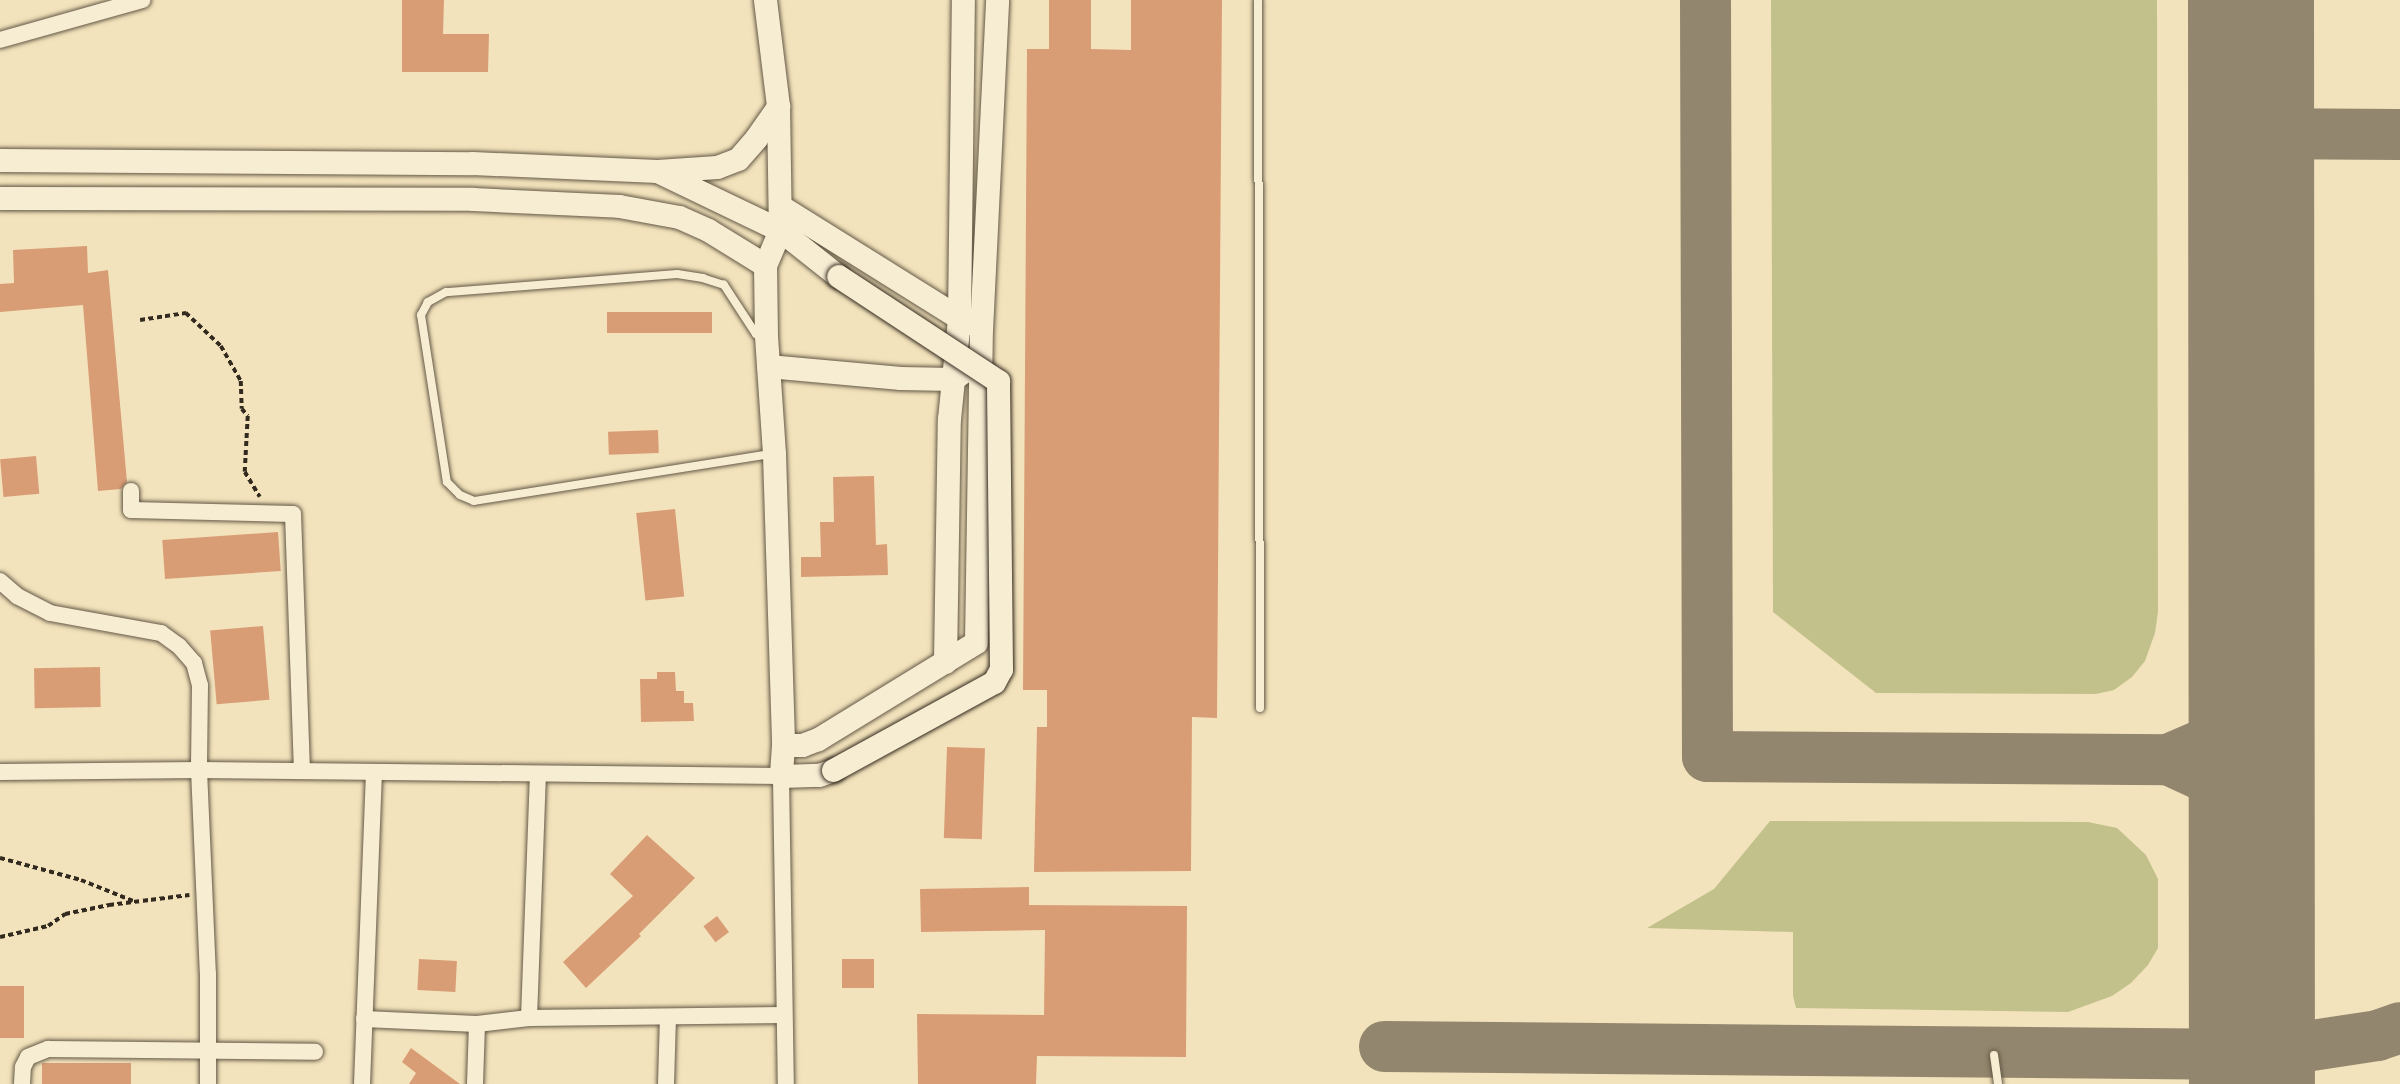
<!DOCTYPE html>
<style>
body{margin:0}
#map{position:relative;width:2400px;height:1084px;overflow:hidden;background:#f3e3bc;font-family:"IM FELL English",serif}
div>[style]{position:absolute}
.green>*{inset:0;background:#c3c18b}
.taxiway>*{height:51px;margin:-25.5px;padding:0 25.5px;transform-origin:25.5px;border-radius:25.5px;background:#93866e}
.runway>*{height:126px;margin:-63px;padding:0 63px;transform-origin:63px;border-radius:63px;background:#93866e}
.building>*{inset:0;background:#d99d76;transform-origin:0 0}
.path>*{height:3.5px;margin-top:-1.75px;transform-origin:0;background:repeating-linear-gradient(90deg,#332a1f 0 5px,transparent 0 8.5px)}
.roads{filter:drop-shadow(0 0 2px #635846) drop-shadow(0 0 2px #635846)}
.lane>*{height:8px;margin:-4px;padding:0 4px;transform-origin:4px;border-radius:4px;background:#f7edd3}
.street>*{height:16px;margin:-8px;padding:0 8px;transform-origin:8px;border-radius:8px;background:#f7edd3}
.secondary>*{height:23px;margin:-11.5px;padding:0 11.5px;transform-origin:11.5px;border-radius:11.5px;background:#f7edd3}
.bridges{filter:drop-shadow(0 0 2px #332a1f) drop-shadow(0 0 2px #332a1f)}
.secondary-bridge>*{height:23px;margin:-11.5px;padding:0 11.5px;transform-origin:11.5px;border-radius:11.5px;background:#f7edd3}
span{translate:-50% -50%;white-space:nowrap;text-align:center;line-height:1.15;-webkit-text-stroke:5px #f7edd3;paint-order:stroke}
</style>
<div id="map">
<div class="green">
<i style="clip-path:polygon(1771px 0,2157px 0,2158px 612px,2155px 633px,2145px 661px,2132px 677px,2114px 690px,2096px 694px,1876px 693px,1773px 612px)"></i>
<i style="clip-path:polygon(1770px 821px,2088px 822px,2117px 828px,2146px 855px,2158px 879px,2158px 948px,2148px 965px,2131px 983px,2112px 996px,2068px 1012px,1796px 1008px,1793px 996px,1793px 932px,1647px 928px,1714px 889px)"></i>
</div>
<div class="taxiway">
<i style="left:1705px;top:0;width:756px;rotate:89.85deg"></i>
<i style="left:1707px;top:756px;width:461px;rotate:0.4deg"></i>
<i style="left:2168px;top:759px;width:40px;rotate:-23.4deg"></i>
<i style="left:2205px;top:743px;width:44px;rotate:-41.3deg"></i>
<i style="left:2238px;top:714px;width:42px;rotate:-73.3deg"></i>
<i style="left:2251px;top:133px;width:149px;rotate:0.4deg"></i>
<i style="left:2168px;top:759px;width:43px;rotate:24.8deg"></i>
<i style="left:2207px;top:777px;width:19px;rotate:39deg"></i>
<i style="left:2222px;top:789px;width:30px;rotate:53deg"></i>
<i style="left:2240px;top:813px;width:32px;rotate:68deg"></i>
<i style="left:1384px;top:1046px;width:868px;rotate:0.53deg"></i>
<i style="left:2252px;top:1054px;width:126px;rotate:-8.6deg"></i>
<i style="left:2377px;top:1035px;width:24px;rotate:-19deg"></i>
</div>
<div class="runway">
<i style="left:2251px;top:0;width:1084px;rotate:89.95deg"></i>
</div>
<div class="building">
<i style="clip-path:polygon(402px 0,444px 0,443px 34px,489px 34px,488px 72px,402px 72px)"></i>
<i style="clip-path:polygon(1049px 0,1091px 0,1091px 49px,1131px 50px,1131px 0,1222px 0,1217px 718px,1192px 717px,1191px 871px,1034px 872px,1037px 727px,1047px 727px,1047px 690px,1023px 690px,1027px 49px,1049px 49px)"></i>
<i style="clip-path:polygon(87px 246px,88px 273px,108px 270px,127px 482px,121px 489px,98px 491px,83px 305px,0 312px,0 284px,14px 283px,13px 250px)"></i>
<i style="left:712px;top:312px;width:21px;height:105px;rotate:90deg"></i>
<i style="left:658px;top:430px;width:23px;height:50px;rotate:88deg"></i>
<i style="left:36px;top:456px;width:38px;height:36px;rotate:85deg"></i>
<i style="clip-path:polygon(874px 476px,876px 545px,887px 544px,888px 575px,801px 577px,801px 557px,821px 557px,820px 522px,834px 522px,833px 477px)"></i>
<i style="left:675px;top:509px;width:88px;height:39px;rotate:84deg"></i>
<i style="left:278px;top:532px;width:39px;height:116px;rotate:86deg"></i>
<i style="left:263px;top:626px;width:74px;height:53px;rotate:85deg"></i>
<i style="left:100px;top:667px;width:40px;height:66px;rotate:89deg"></i>
<i style="clip-path:polygon(657px 672px,675px 672px,676px 691px,684px 691px,684px 703px,693px 703px,694px 721px,641px 722px,640px 679px,657px 679px)"></i>
<i style="left:947px;top:747px;width:38px;height:91px;rotate:2deg"></i>
<i style="clip-path:polygon(647px 835px,695px 878px,639px 934px,641px 936px,586px 988px,563px 962px,633px 896px,610px 874px)"></i>
<i style="clip-path:polygon(1029px 887px,1029px 905px,1187px 906px,1186px 1057px,1037px 1056px,1036px 1084px,918px 1084px,917px 1014px,1044px 1015px,1045px 930px,921px 932px,920px 889px)"></i>
<i style="left:717px;top:916px;width:20px;height:17px;rotate:53deg"></i>
<i style="left:419px;top:959px;width:38px;height:31px;rotate:3deg"></i>
<i style="left:842px;top:959px;width:32px;height:29px"></i>
<i style="left:0;top:986px;width:24px;height:52px"></i>
<i style="clip-path:polygon(411px 1048px,460px 1084px,409px 1084px,416px 1073px,402px 1062px)"></i>
<i style="left:42px;top:1063px;width:89px;height:21px"></i>
</div>
<div class="path">
<i style="left:140px;top:320px;width:47px;rotate:-8.7deg"></i>
<i style="left:186px;top:313px;width:48px;rotate:43.3deg"></i>
<i style="left:221px;top:346px;width:40px;rotate:60.3deg"></i>
<i style="left:241px;top:381px;width:28px;rotate:88deg"></i>
<i style="left:242px;top:409px;width:9px;rotate:49deg"></i>
<i style="left:248px;top:416px;width:56px;rotate:93.1deg"></i>
<i style="left:245px;top:472px;width:29px;rotate:59deg"></i>
<i style="left:0;top:858px;width:84px;rotate:15.2deg"></i>
<i style="left:81px;top:880px;width:56px;rotate:22deg"></i>
<i style="left:0;top:937px;width:49px;rotate:-12.9deg"></i>
<i style="left:48px;top:926px;width:21px;rotate:-35deg"></i>
<i style="left:65px;top:914px;width:45px;rotate:-11.6deg"></i>
<i style="left:109px;top:905px;width:81px;rotate:-7.1deg"></i>
</div>
<div class="roads">
<div class="lane">
<i style="left:1258px;top:0;width:708px;rotate:89.84deg"></i>
<i style="left:764px;top:336px;width:8px;rotate:-166deg"></i>
<i style="left:756px;top:334px;width:59px;rotate:-123.1deg"></i>
<i style="left:724px;top:285px;width:22px;rotate:-162deg"></i>
<i style="left:703px;top:278px;width:26px;rotate:-171deg"></i>
<i style="left:677px;top:274px;width:232px;rotate:175.5deg"></i>
<i style="left:446px;top:292px;width:21px;rotate:151deg"></i>
<i style="left:428px;top:302px;width:15px;rotate:118deg"></i>
<i style="left:421px;top:315px;width:169px;rotate:81.2deg"></i>
<i style="left:447px;top:482px;width:18px;rotate:45deg"></i>
<i style="left:460px;top:495px;width:15px;rotate:23deg"></i>
<i style="left:474px;top:501px;width:301px;rotate:-9deg"></i>
<i style="left:1994px;top:1055px;width:29px;rotate:82deg"></i>
</div>
<div class="street">
<i style="left:0;top:40px;width:148px;rotate:-15.7deg"></i>
<i style="left:131px;top:491px;width:19px;rotate:90deg"></i>
<i style="left:131px;top:510px;width:162px;rotate:1.4deg"></i>
<i style="left:293px;top:514px;width:257px;rotate:88deg"></i>
<i style="left:0;top:581px;width:23px;rotate:41deg"></i>
<i style="left:17px;top:596px;width:37px;rotate:27deg"></i>
<i style="left:50px;top:613px;width:113px;rotate:10.2deg"></i>
<i style="left:161px;top:633px;width:22px;rotate:36deg"></i>
<i style="left:179px;top:646px;width:23px;rotate:49deg"></i>
<i style="left:194px;top:663px;width:23px;rotate:75deg"></i>
<i style="left:200px;top:685px;width:85px;rotate:90.7deg"></i>
<i style="left:199px;top:770px;width:204px;rotate:87.5deg"></i>
<i style="left:208px;top:974px;width:110px;rotate:90deg"></i>
<i style="left:0;top:772px;width:199px;rotate:-0.6deg"></i>
<i style="left:199px;top:770px;width:582px;rotate:0.59deg"></i>
<i style="left:781px;top:776px;width:308px;rotate:89.1deg"></i>
<i style="left:529px;top:1018px;width:244px;rotate:-87.9deg"></i>
<i style="left:364px;top:1019px;width:113px;rotate:2.5deg"></i>
<i style="left:477px;top:1024px;width:52px;rotate:-6.6deg"></i>
<i style="left:529px;top:1018px;width:255px;rotate:-0.7deg"></i>
<i style="left:22px;top:1084px;width:17px;rotate:-87deg"></i>
<i style="left:23px;top:1067px;width:11px;rotate:-63deg"></i>
<i style="left:28px;top:1057px;width:22px;rotate:-22deg"></i>
<i style="left:48px;top:1049px;width:267px;rotate:0.6deg"></i>
<i style="left:362px;top:1084px;width:312px;rotate:-87.8deg"></i>
<i style="left:475px;top:1084px;width:60px;rotate:-88.1deg"></i>
<i style="left:666px;top:1084px;width:66px;rotate:-88.3deg"></i>
</div>
<div class="secondary">
<i style="left:765px;top:0;width:107px;rotate:83deg"></i>
<i style="left:778px;top:106px;width:124px;rotate:89.1deg"></i>
<i style="left:780px;top:230px;width:38px;rotate:113deg"></i>
<i style="left:765px;top:265px;width:71px;rotate:89.2deg"></i>
<i style="left:766px;top:336px;width:118px;rotate:86.1deg"></i>
<i style="left:774px;top:454px;width:291px;rotate:88.2deg"></i>
<i style="left:783px;top:745px;width:31px;rotate:94deg"></i>
<i style="left:781px;top:776px;width:38px;rotate:-2deg"></i>
<i style="left:819px;top:775px;width:15px;rotate:-20deg"></i>
<i style="left:0;top:160px;width:472px;rotate:0.4deg"></i>
<i style="left:472px;top:163px;width:185px;rotate:2.5deg"></i>
<i style="left:657px;top:171px;width:60px;rotate:-3.8deg"></i>
<i style="left:717px;top:167px;width:22px;rotate:-21deg"></i>
<i style="left:738px;top:159px;width:28px;rotate:-49deg"></i>
<i style="left:756px;top:138px;width:39px;rotate:-55deg"></i>
<i style="left:657px;top:171px;width:136px;rotate:25.6deg"></i>
<i style="left:780px;top:230px;width:74px;rotate:38.4deg"></i>
<i style="left:0;top:198px;width:473px;rotate:0.1deg"></i>
<i style="left:473px;top:199px;width:146px;rotate:2.7deg"></i>
<i style="left:619px;top:206px;width:61px;rotate:10.4deg"></i>
<i style="left:679px;top:217px;width:32px;rotate:24deg"></i>
<i style="left:708px;top:230px;width:67px;rotate:31.6deg"></i>
<i style="left:780px;top:206px;width:221px;rotate:32deg"></i>
<i style="left:768px;top:366px;width:133px;rotate:5.2deg"></i>
<i style="left:900px;top:378px;width:53px;rotate:1.1deg"></i>
<i style="left:953px;top:379px;width:14px;rotate:-36deg"></i>
<i style="left:945px;top:662px;width:243px;rotate:-89.1deg"></i>
<i style="left:949px;top:419px;width:101px;rotate:-84.3deg"></i>
<i style="left:959px;top:318px;width:318px;rotate:-89.3deg"></i>
<i style="left:783px;top:745px;width:19px"></i>
<i style="left:802px;top:745px;width:17px;rotate:-21deg"></i>
<i style="left:818px;top:739px;width:185px;rotate:-31.5deg"></i>
<i style="left:976px;top:642px;width:312px;rotate:-89.1deg"></i>
<i style="left:981px;top:330px;width:330px;rotate:-87.2deg"></i>
</div>
</div>
<div class="bridges">
<div class="secondary-bridge">
<i style="left:833px;top:770px;width:183px;rotate:-28.7deg"></i>
<i style="left:994px;top:682px;width:15px;rotate:-62deg"></i>
<i style="left:1001px;top:669px;width:288px;rotate:-90.6deg"></i>
<i style="left:998px;top:381px;width:191px;rotate:-146.7deg"></i>
</div>
</div>
</div>
